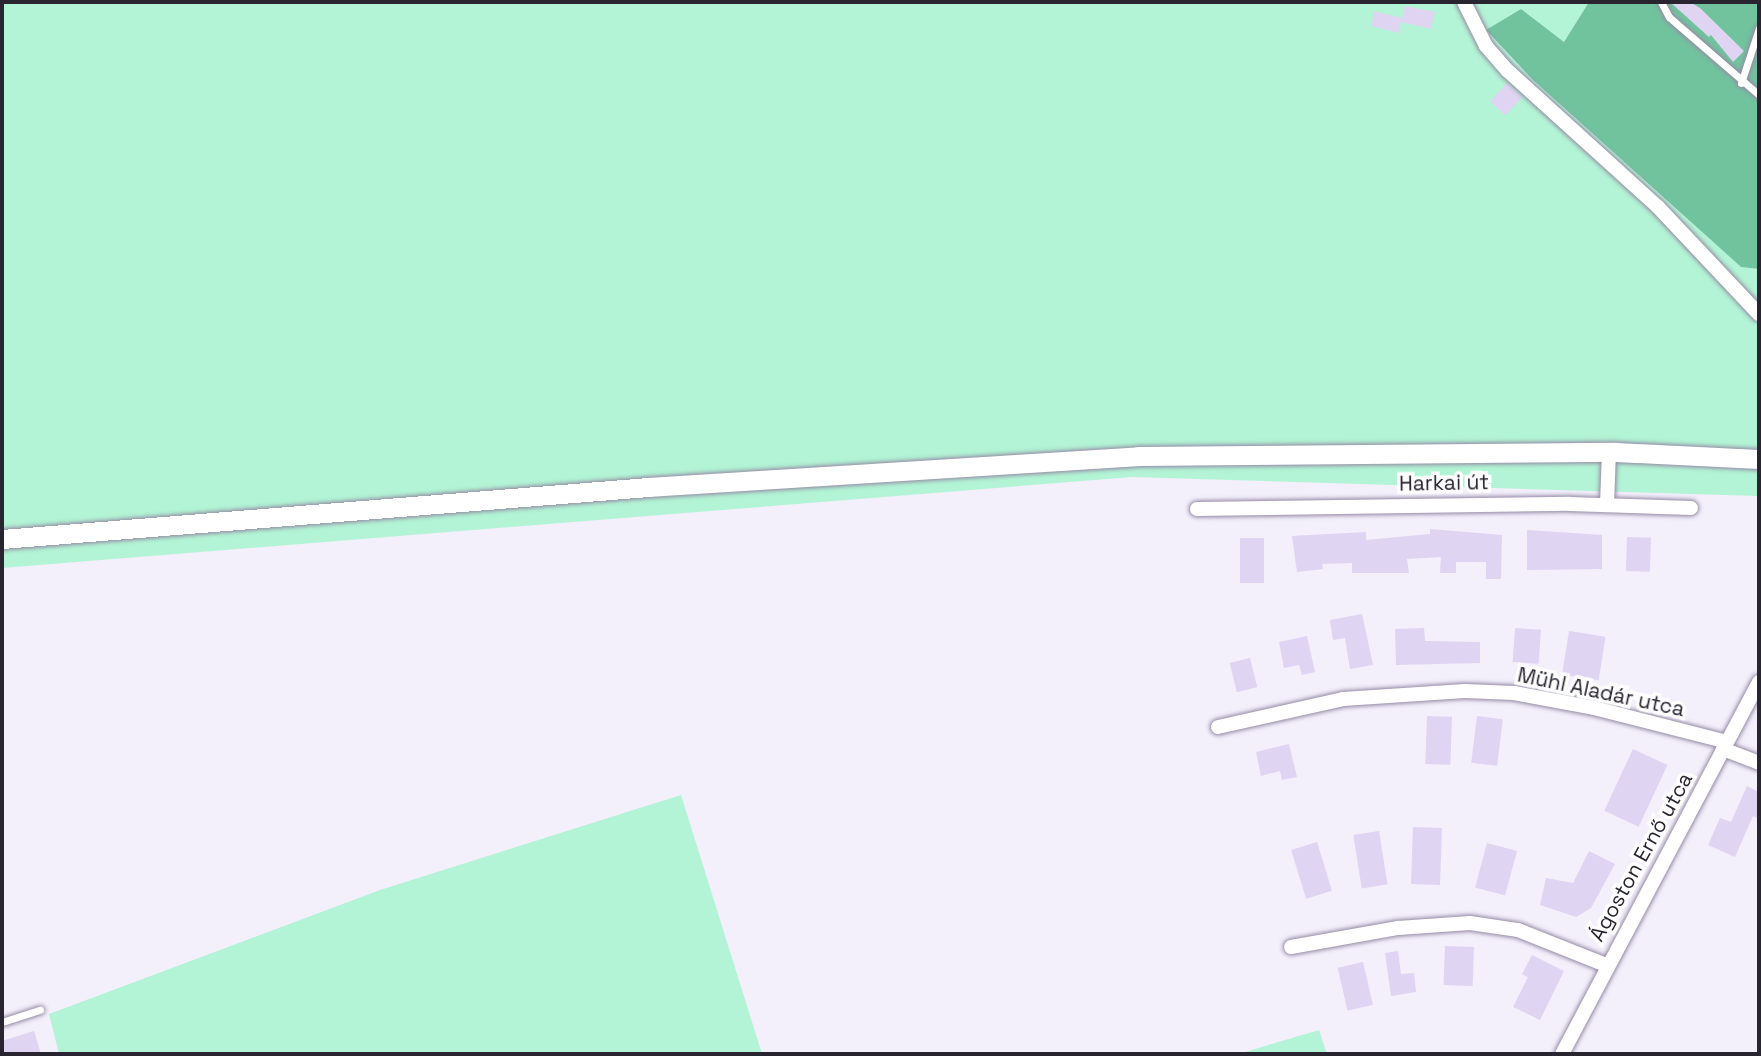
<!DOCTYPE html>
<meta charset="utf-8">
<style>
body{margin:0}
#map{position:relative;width:1761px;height:1056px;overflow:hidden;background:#f3effb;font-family:"Space Grotesk",sans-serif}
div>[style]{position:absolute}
.green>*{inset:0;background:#b2f4d5}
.forest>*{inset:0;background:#71c39e}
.building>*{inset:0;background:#dfd4f2;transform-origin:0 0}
.roads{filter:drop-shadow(0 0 2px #958ba6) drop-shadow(0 0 2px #958ba6)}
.service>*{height:7px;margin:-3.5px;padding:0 3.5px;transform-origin:3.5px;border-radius:3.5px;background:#fff}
.minor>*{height:14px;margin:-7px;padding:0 7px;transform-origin:7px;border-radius:7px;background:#fff}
.secondary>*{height:19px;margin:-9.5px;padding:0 9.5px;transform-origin:9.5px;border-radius:9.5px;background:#fff}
span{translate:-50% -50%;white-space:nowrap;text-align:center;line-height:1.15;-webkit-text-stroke:7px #fefefe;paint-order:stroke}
.street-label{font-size:21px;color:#292530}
.frame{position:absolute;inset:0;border:4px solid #292530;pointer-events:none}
</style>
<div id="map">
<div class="green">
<i style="clip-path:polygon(2px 2px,1589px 2px,1564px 42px,1521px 9px,1486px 31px,1532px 79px,1741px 267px,1759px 269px,1759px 496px,1132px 477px,2px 568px)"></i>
<i style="clip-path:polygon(681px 795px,762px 1054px,59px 1054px,49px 1014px,380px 890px)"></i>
<i style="clip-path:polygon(1319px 1030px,1327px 1054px,1238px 1054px)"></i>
</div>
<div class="forest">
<i style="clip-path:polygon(1589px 2px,1759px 2px,1759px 269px,1741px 267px,1532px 79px,1486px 30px,1521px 9px,1564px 42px)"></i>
</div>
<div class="building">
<i style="clip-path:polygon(1670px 2px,1690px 2px,1700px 8px,1744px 51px,1733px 62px,1711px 35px,1709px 37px)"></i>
<i style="clip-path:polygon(1405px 6px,1435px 12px,1431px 29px,1401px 22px,1399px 33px,1371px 26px,1374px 11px,1402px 18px)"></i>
<i style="left:1507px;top:83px;width:21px;height:25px;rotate:43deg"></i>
<i style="clip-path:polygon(1430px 529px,1502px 535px,1501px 579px,1486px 579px,1486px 562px,1456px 562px,1456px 573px,1440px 573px,1441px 557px,1407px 559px,1409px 573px,1352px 573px,1352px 563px,1322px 564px,1323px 569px,1297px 572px,1292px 536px,1366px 532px,1366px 540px,1430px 534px)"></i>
<i style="clip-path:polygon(1527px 530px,1602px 535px,1602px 569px,1527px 570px)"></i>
<i style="left:1627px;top:537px;width:24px;height:34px;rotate:2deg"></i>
<i style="left:1240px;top:538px;width:24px;height:45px"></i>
<i style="clip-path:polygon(1362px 614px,1373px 665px,1350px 669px,1345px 638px,1333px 640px,1330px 620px)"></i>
<i style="clip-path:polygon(1424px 628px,1425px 641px,1480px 642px,1480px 663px,1396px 665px,1395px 629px)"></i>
<i style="left:1515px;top:628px;width:26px;height:34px;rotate:4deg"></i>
<i style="left:1569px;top:631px;width:37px;height:44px;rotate:9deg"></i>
<i style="clip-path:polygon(1307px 636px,1315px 672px,1302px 675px,1299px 665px,1284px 668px,1279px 642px)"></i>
<i style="left:1250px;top:658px;width:30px;height:21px;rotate:76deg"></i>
<i style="left:1427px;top:716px;width:25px;height:48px;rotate:2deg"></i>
<i style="left:1477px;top:716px;width:26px;height:47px;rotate:7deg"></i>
<i style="clip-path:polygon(1289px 744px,1297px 777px,1282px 780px,1280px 771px,1261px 776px,1256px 752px)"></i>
<i style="left:1633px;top:749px;width:38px;height:68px;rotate:25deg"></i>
<i style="clip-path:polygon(1747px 786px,1759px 792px,1759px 819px,1753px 816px,1735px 857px,1708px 845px,1720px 818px,1731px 822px)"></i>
<i style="left:1413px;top:827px;width:29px;height:57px;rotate:2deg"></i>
<i style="left:1379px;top:831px;width:54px;height:26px;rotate:81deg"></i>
<i style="left:1317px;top:842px;width:51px;height:27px;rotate:73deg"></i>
<i style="left:1487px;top:843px;width:31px;height:46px;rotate:15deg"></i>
<i style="clip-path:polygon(1589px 851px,1615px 864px,1591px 908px,1576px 917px,1540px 905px,1546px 878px,1573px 883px)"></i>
<i style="left:1445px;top:946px;width:29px;height:39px;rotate:2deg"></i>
<i style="clip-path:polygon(1398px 951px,1401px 974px,1414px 973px,1416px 992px,1391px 996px,1385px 953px)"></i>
<i style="clip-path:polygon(1532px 955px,1564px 971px,1540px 1020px,1513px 1007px,1528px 977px,1522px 974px)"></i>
<i style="left:1363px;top:962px;width:44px;height:26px;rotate:77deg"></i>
<i style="clip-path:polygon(34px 1031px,41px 1054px,2px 1054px,2px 1041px)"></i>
</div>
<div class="roads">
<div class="service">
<i style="left:1661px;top:2px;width:17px;rotate:62deg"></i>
<i style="left:1669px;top:17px;width:119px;rotate:40.9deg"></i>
<i style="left:1741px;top:83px;width:58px;rotate:-71.9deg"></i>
<i style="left:2px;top:1022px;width:40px;rotate:-18deg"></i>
</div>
<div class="minor">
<i style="left:1464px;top:2px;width:49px;rotate:63.4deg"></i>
<i style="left:1486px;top:46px;width:33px;rotate:49deg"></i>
<i style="left:1508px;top:71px;width:202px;rotate:42.2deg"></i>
<i style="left:1658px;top:207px;width:147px;rotate:46.7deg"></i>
<i style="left:1607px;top:504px;width:52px;rotate:-87.8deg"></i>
<i style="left:1197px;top:509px;width:373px;rotate:-0.8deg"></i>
<i style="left:1570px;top:504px;width:121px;rotate:1.9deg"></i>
<i style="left:1218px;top:727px;width:128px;rotate:-12.6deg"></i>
<i style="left:1343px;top:699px;width:122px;rotate:-3.8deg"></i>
<i style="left:1465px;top:691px;width:49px;rotate:2.3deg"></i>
<i style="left:1514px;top:693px;width:81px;rotate:10.6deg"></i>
<i style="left:1594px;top:708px;width:137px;rotate:14.3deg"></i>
<i style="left:1723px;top:749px;width:39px;rotate:21deg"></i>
<i style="left:1291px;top:947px;width:109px;rotate:-10.1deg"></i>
<i style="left:1398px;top:928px;width:72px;rotate:-4deg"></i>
<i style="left:1470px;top:923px;width:49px;rotate:8.3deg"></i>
<i style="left:1518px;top:930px;width:95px;rotate:21.7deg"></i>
<i style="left:1562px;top:1054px;width:421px;rotate:-62.1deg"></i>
</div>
<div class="secondary">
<i style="left:2px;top:539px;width:649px;rotate:-4.6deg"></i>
<i style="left:649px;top:487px;width:490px;rotate:-3.6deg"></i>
<i style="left:1138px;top:456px;width:478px;rotate:-0.5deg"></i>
<i style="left:1616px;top:452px;width:143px;rotate:2.8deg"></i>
</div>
</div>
<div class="street-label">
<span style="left:1444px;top:483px;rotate:-1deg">Harkai út</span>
<span style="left:1601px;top:692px;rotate:12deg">Mühl Aladár utca</span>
<span style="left:1641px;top:857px;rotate:-61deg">Ágoston Ernő utca</span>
</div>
<div class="frame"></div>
</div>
